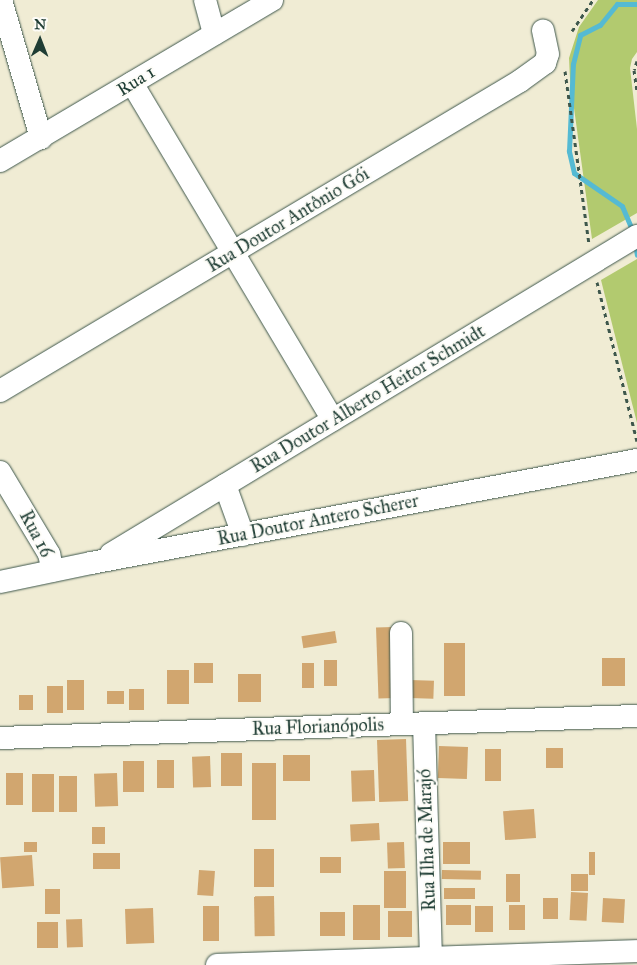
<!DOCTYPE html>
<meta charset="utf-8">
<style>
body{margin:0}
#map{position:relative;width:637px;height:965px;overflow:hidden;background:#f0ecd4;font-family:"IM FELL Great Primer",serif}
div>[style]{position:absolute}
.green>*{inset:0;background:#b2ca6f}
.stream>*{height:5px;margin:-2.5px;padding:0 2.5px;transform-origin:2.5px;border-radius:2.5px;background:#55bad3}
.building>*{inset:0;background:#d1a66f;transform-origin:0 0}
.path>*{height:3px;margin-top:-1.5px;transform-origin:0;background:repeating-linear-gradient(90deg,#3e574c 0 4px,transparent 0 8px)}
.roads{filter:drop-shadow(0 0 1px #3e574c) drop-shadow(0 0 1px #3e574c)}
.minor>*{height:22px;margin:-11px;padding:0 11px;transform-origin:11px;border-radius:11px;background:#fff}
span{translate:-50% -50%;white-space:nowrap;text-align:center;line-height:1.15;-webkit-text-stroke:4px #fdfcf7;paint-order:stroke}
.street-label{font-size:18px;color:#1f3d34}
.north{position:absolute;left:15px;top:15px;width:50px;height:50px;-webkit-text-stroke:4px #fdfcf7;paint-order:stroke;rotate:1deg;font-size:14px;font-weight:700;line-height:20px;text-align:center;color:#1f3d34}
.north::after{content:'';display:block;margin:auto;width:18px;height:22px;background:#1f3d34;clip-path:polygon(50% 0,100% 100%,50% 72%,0 100%)}
</style>
<div id="map">
<div class="green">
<i style="clip-path:polygon(598px 0,637px 0,637px 52px,632px 59px,630px 68px,637px 129px,637px 213px,592px 239px,570px 79px,569px 58px,579px 27px)"></i>
<i style="clip-path:polygon(637px 259px,637px 423px,601px 280px)"></i>
</div>
<div class="stream">
<i style="left:633px;top:232px;width:28px;rotate:-113deg"></i>
<i style="left:622px;top:206px;width:58px;rotate:-145.5deg"></i>
<i style="left:574px;top:173px;width:23px;rotate:-103deg"></i>
<i style="left:569px;top:151px;width:87px;rotate:-87.4deg"></i>
<i style="left:573px;top:64px;width:30px;rotate:-76deg"></i>
<i style="left:580px;top:35px;width:22px;rotate:-27deg"></i>
<i style="left:600px;top:25px;width:27px;rotate:-51deg"></i>
<i style="left:617px;top:4px;width:20px"></i>
<i style="left:635px;top:243px;width:12px;rotate:81deg"></i>
</div>
<div class="building">
<i style="left:393px;top:627px;width:71px;height:17px;rotate:88deg"></i>
<i style="left:335px;top:631px;width:12px;height:34px;rotate:81deg"></i>
<i style="left:444px;top:643px;width:21px;height:53px"></i>
<i style="left:602px;top:658px;width:23px;height:28px"></i>
<i style="left:324px;top:660px;width:13px;height:26px"></i>
<i style="left:194px;top:663px;width:19px;height:20px"></i>
<i style="left:302px;top:663px;width:12px;height:25px"></i>
<i style="left:167px;top:670px;width:22px;height:34px"></i>
<i style="left:261px;top:674px;width:28px;height:23px;rotate:90deg"></i>
<i style="left:67px;top:680px;width:17px;height:30px"></i>
<i style="left:410px;top:680px;width:24px;height:18px;rotate:2deg"></i>
<i style="left:47px;top:686px;width:16px;height:27px"></i>
<i style="left:129px;top:689px;width:15px;height:21px"></i>
<i style="left:107px;top:691px;width:17px;height:13px"></i>
<i style="left:19px;top:695px;width:14px;height:15px"></i>
<i style="left:406px;top:739px;width:62px;height:29px;rotate:88deg"></i>
<i style="left:439px;top:746px;width:29px;height:32px;rotate:2deg"></i>
<i style="left:563px;top:748px;width:20px;height:17px;rotate:90deg"></i>
<i style="left:485px;top:749px;width:16px;height:32px"></i>
<i style="left:242px;top:753px;width:33px;height:21px;rotate:90deg"></i>
<i style="left:283px;top:755px;width:27px;height:26px"></i>
<i style="left:210px;top:756px;width:31px;height:18px;rotate:88deg"></i>
<i style="left:157px;top:760px;width:17px;height:28px"></i>
<i style="left:123px;top:761px;width:21px;height:31px"></i>
<i style="left:252px;top:763px;width:24px;height:57px"></i>
<i style="left:374px;top:770px;width:31px;height:23px;rotate:88deg"></i>
<i style="left:6px;top:773px;width:17px;height:32px"></i>
<i style="left:117px;top:773px;width:33px;height:23px;rotate:88deg"></i>
<i style="left:32px;top:774px;width:22px;height:38px"></i>
<i style="left:59px;top:776px;width:18px;height:36px"></i>
<i style="left:534px;top:809px;width:29px;height:31px;rotate:86deg"></i>
<i style="left:379px;top:823px;width:17px;height:29px;rotate:87deg"></i>
<i style="left:92px;top:827px;width:13px;height:17px"></i>
<i style="left:24px;top:842px;width:13px;height:10px"></i>
<i style="left:404px;top:842px;width:26px;height:17px;rotate:88deg"></i>
<i style="left:470px;top:842px;width:22px;height:27px;rotate:90deg"></i>
<i style="left:254px;top:849px;width:20px;height:38px"></i>
<i style="left:589px;top:852px;width:6px;height:23px"></i>
<i style="left:93px;top:853px;width:27px;height:16px"></i>
<i style="left:32px;top:855px;width:31px;height:32px;rotate:86deg"></i>
<i style="left:320px;top:857px;width:21px;height:16px"></i>
<i style="left:199px;top:870px;width:16px;height:25px;rotate:4deg"></i>
<i style="left:442px;top:870px;width:39px;height:9px;rotate:1deg"></i>
<i style="left:384px;top:871px;width:22px;height:37px"></i>
<i style="left:506px;top:874px;width:14px;height:28px"></i>
<i style="left:571px;top:874px;width:17px;height:17px"></i>
<i style="left:444px;top:888px;width:31px;height:11px"></i>
<i style="left:45px;top:889px;width:15px;height:25px"></i>
<i style="left:571px;top:892px;width:17px;height:28px;rotate:3deg"></i>
<i style="left:274px;top:896px;width:40px;height:20px;rotate:89deg"></i>
<i style="left:543px;top:898px;width:15px;height:21px"></i>
<i style="left:603px;top:898px;width:22px;height:24px;rotate:3deg"></i>
<i style="left:353px;top:905px;width:27px;height:35px"></i>
<i style="left:446px;top:905px;width:25px;height:20px"></i>
<i style="left:509px;top:905px;width:16px;height:25px"></i>
<i style="left:203px;top:906px;width:16px;height:35px"></i>
<i style="left:475px;top:906px;width:18px;height:26px"></i>
<i style="left:153px;top:908px;width:35px;height:28px;rotate:88deg"></i>
<i style="left:412px;top:911px;width:26px;height:24px;rotate:90deg"></i>
<i style="left:320px;top:912px;width:25px;height:24px"></i>
<i style="left:82px;top:919px;width:28px;height:16px;rotate:88deg"></i>
<i style="left:37px;top:922px;width:21px;height:26px"></i>
</div>
<div class="path">
<i style="left:572px;top:31px;width:37px;rotate:-56deg"></i>
<i style="left:637px;top:61px;width:9px;rotate:108deg"></i>
<i style="left:634px;top:70px;width:22px;rotate:82deg"></i>
<i style="left:565px;top:71px;width:174px;rotate:82.1deg"></i>
<i style="left:597px;top:282px;width:164px;rotate:75.9deg"></i>
</div>
<div class="roads">
<div class="minor">
<i style="left:1px;top:0;width:144px;rotate:73.8deg"></i>
<i style="left:205px;top:0;width:35px;rotate:75deg"></i>
<i style="left:132px;top:83px;width:392px;rotate:59.2deg"></i>
<i style="left:0;top:161px;width:316px;rotate:-30.6deg"></i>
<i style="left:0;top:391px;width:605px;rotate:-30.8deg"></i>
<i style="left:520px;top:81px;width:31px;rotate:-36deg"></i>
<i style="left:545px;top:63px;width:9px;rotate:-72deg"></i>
<i style="left:548px;top:54px;width:24px;rotate:-102deg"></i>
<i style="left:0;top:472px;width:96px;rotate:59.1deg"></i>
<i style="left:49px;top:554px;width:17px;rotate:77deg"></i>
<i style="left:225px;top:485px;width:53px;rotate:70.2deg"></i>
<i style="left:111px;top:554px;width:615px;rotate:-31.16deg"></i>
<i style="left:0;top:582px;width:93px;rotate:-11.8deg"></i>
<i style="left:91px;top:563px;width:556px;rotate:-10.68deg"></i>
<i style="left:401px;top:633px;width:91px;rotate:89.4deg"></i>
<i style="left:424px;top:723px;width:233px;rotate:88.3deg"></i>
<i style="left:0;top:738px;width:637px;rotate:-1.98deg"></i>
<i style="left:217px;top:965px;width:420px;rotate:-1.9deg"></i>
</div>
</div>
<div class="street-label">
<span style="left:136px;top:81px;rotate:-32deg">Rua 1</span>
<span style="left:288px;top:220px;rotate:-31deg">Rua Doutor Antônio Gói</span>
<span style="left:368px;top:399px;rotate:-31deg">Rua Doutor Alberto Heitor Schmidt</span>
<span style="left:318px;top:520px;rotate:-11deg">Rua Doutor Antero Scherer</span>
<span style="left:36px;top:534px;rotate:62deg">Rua 16</span>
<span style="left:318px;top:727px;rotate:-2deg">Rua Florianópolis</span>
<span style="left:427px;top:840px;rotate:-92deg">Rua Ilha de Marajó</span>
</div>
<div class="north">N</div>
</div>
